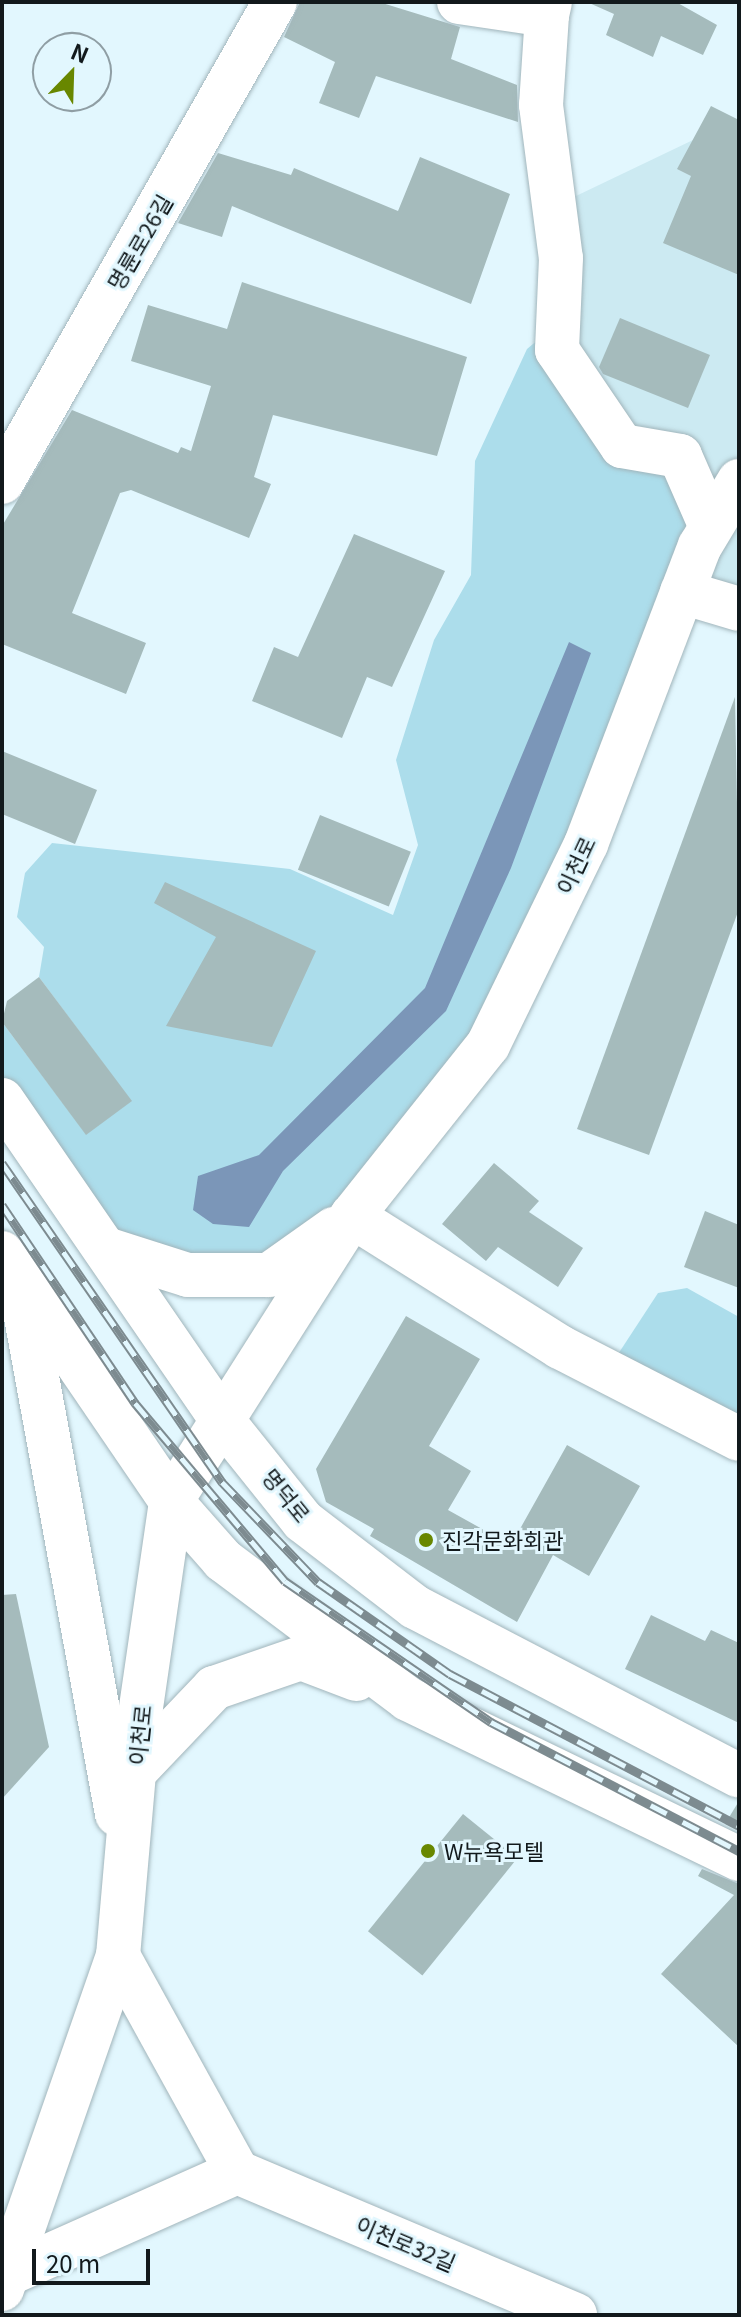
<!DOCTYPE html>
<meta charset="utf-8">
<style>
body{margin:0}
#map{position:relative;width:741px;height:2317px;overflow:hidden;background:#e2f7fe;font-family:Georgia,"Noto Sans KR",serif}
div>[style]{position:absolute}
.built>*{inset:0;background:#cceaf2}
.green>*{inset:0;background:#acddeb}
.water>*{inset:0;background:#7b96b8}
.building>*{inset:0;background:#a5bbbc;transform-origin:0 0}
.roads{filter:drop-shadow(0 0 2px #a1b5bb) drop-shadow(0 0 2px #a1b5bb)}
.street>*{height:44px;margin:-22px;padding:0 22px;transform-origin:22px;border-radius:22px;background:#fff}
.secondary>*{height:44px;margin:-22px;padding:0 22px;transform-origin:22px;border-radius:22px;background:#fff}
.rail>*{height:9px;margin-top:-4.5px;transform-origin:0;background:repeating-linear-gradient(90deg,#e2f7fe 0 18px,#7d8b90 0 36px);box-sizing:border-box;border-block:2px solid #7d8b90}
.dots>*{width:22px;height:22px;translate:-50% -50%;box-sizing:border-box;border:4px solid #e2f7fe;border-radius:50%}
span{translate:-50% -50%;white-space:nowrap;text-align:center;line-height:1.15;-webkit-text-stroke:6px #e2f7fe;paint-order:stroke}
.street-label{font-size:22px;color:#12191c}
.poi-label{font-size:22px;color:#12191c}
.left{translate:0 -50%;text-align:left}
.frame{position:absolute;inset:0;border:4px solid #12191c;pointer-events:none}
.north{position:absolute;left:32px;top:32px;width:80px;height:80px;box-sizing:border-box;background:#e2f7fe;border:2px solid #8f9ea4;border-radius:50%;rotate:23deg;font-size:22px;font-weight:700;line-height:32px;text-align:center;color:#12191c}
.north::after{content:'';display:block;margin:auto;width:28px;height:36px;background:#688700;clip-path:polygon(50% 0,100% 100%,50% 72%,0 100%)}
.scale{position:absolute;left:32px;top:2249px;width:118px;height:36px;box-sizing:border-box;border:4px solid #12191c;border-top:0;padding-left:10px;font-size:24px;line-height:28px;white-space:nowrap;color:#12191c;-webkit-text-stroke:6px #e2f7fe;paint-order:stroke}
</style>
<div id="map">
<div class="built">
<i style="clip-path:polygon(739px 118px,739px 609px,682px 592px,613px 434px,557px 350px,553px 207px)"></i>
</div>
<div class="green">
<i style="clip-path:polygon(539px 339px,622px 446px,680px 456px,711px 527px,488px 1045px,269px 1275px,109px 1250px,2px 1102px,2px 1022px,86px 1134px,131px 1101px,39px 977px,44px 947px,17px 917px,25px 873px,52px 843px,290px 869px,393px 915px,418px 845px,396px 760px,434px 640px,471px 575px,475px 461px,527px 349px)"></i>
<i style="clip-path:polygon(687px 1288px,739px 1317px,739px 1439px,607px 1371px,658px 1293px)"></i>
</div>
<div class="water">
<i style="clip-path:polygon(569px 642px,591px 653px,511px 868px,446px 1011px,283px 1171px,249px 1227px,213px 1224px,193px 1210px,198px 1176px,259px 1155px,425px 988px)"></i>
</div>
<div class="building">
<i style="clip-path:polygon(300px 2px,379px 2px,460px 27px,451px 59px,517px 85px,518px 122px,376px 76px,359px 118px,319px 103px,335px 62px,284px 37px)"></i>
<i style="clip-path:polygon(587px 2px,676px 2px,717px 25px,703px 55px,661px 36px,653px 57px,606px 35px,614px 14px)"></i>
<i style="clip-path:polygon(711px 106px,739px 120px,739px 275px,663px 243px,691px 176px,677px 169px)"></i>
<i style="clip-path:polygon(218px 153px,291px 175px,294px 168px,398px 211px,420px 157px,510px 194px,471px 304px,232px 206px,222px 237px,178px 223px)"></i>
<i style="clip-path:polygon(242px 282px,467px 357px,437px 456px,273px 415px,254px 477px,271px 484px,249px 538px,131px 490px,120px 493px,72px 613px,146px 643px,126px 694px,2px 644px,2px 526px,72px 410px,178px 453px,181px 447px,191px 451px,211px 386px,131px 361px,148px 305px,227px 329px)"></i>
<i style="clip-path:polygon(620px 318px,710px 355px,688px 408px,603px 374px,599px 367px)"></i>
<i style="clip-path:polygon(354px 534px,445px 571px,392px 687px,367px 677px,342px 738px,252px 701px,274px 647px,298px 657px)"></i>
<i style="clip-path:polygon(735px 697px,739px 909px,649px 1155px,577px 1129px)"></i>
<i style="clip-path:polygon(2px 751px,97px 790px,75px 844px,2px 814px)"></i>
<i style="left:320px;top:815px;width:98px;height:59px;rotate:22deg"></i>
<i style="clip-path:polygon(165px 882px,316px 951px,272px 1047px,166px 1026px,216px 937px,154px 903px)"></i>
<i style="clip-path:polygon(39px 977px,132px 1101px,86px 1135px,2px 1022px,7px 1001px)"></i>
<i style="clip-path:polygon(494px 1163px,539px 1201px,529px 1212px,583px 1248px,558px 1287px,498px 1247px,486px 1261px,442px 1224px)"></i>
<i style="clip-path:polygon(705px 1211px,739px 1225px,739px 1288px,684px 1267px)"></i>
<i style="clip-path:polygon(406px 1316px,480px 1359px,429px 1446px,471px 1471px,448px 1510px,511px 1545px,567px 1445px,640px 1486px,589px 1576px,553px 1555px,517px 1622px,370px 1536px,374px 1529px,326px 1502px,316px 1469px)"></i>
<i style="clip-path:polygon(16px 1594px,49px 1747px,2px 1799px,2px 1595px)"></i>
<i style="clip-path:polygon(651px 1615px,705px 1641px,711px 1630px,739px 1643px,739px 1723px,625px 1669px)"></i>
<i style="clip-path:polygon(739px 1801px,739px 1831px,725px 1824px)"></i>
<i style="left:463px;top:1814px;width:70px;height:151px;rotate:39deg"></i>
<i style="clip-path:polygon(702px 1869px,739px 1884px,739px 2047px,661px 1974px,734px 1895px,698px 1876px)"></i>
</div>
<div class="roads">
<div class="street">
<i style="left:459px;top:2px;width:89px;rotate:8.4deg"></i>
<i style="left:547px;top:15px;width:13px;rotate:-77deg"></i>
<i style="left:547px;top:15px;width:90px;rotate:93.8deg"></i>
<i style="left:541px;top:105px;width:154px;rotate:82.6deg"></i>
<i style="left:561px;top:258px;width:92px;rotate:92.5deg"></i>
<i style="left:557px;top:350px;width:116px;rotate:55.9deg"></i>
<i style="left:622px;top:446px;width:59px;rotate:9.8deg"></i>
<i style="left:680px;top:456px;width:77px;rotate:66.4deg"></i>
<i style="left:682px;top:592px;width:59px;rotate:16.6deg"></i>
<i style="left:352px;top:1216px;width:246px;rotate:32.2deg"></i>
<i style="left:560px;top:1347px;width:201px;rotate:27.2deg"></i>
</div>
<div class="secondary">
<i style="left:2px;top:482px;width:552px;rotate:-60.37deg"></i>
<i style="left:2px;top:1100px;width:388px;rotate:55.5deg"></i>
<i style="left:222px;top:1420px;width:129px;rotate:51.3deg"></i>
<i style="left:303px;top:1521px;width:141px;rotate:37.5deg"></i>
<i style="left:415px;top:1607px;width:365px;rotate:27.5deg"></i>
<i style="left:109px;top:1250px;width:83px;rotate:17.6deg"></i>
<i style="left:188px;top:1275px;width:81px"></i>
<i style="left:269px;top:1275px;width:80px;rotate:-35.3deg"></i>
<i style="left:2px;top:1253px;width:300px;rotate:55.7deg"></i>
<i style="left:171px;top:1501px;width:79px;rotate:48.6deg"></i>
<i style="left:223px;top:1560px;width:231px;rotate:36.9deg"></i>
<i style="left:408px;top:1699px;width:368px;rotate:25.8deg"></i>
<i style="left:20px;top:1284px;width:539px;rotate:79.63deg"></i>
<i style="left:135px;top:1771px;width:115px;rotate:-46.4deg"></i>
<i style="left:214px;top:1688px;width:92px;rotate:-19deg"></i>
<i style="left:301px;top:1658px;width:59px;rotate:20.9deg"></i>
<i style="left:118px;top:1956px;width:247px;rotate:61.1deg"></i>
<i style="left:237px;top:2172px;width:367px;rotate:22.9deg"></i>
<i style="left:8px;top:2274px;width:251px;rotate:-24deg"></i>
<i style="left:2px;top:2289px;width:353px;rotate:-70.8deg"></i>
<i style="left:118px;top:1956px;width:229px;rotate:-85deg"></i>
<i style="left:138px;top:1728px;width:229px;rotate:-81.7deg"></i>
<i style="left:171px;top:1501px;width:338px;rotate:-57.6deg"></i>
<i style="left:352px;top:1216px;width:218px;rotate:-51.5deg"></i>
<i style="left:488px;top:1045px;width:224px;rotate:-64deg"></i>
<i style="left:586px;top:844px;width:319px;rotate:-69.1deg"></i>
<i style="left:700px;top:546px;width:76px;rotate:-59deg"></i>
</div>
</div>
<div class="rail">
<i style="left:2px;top:1163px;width:388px;rotate:55.4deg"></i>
<i style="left:222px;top:1482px;width:139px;rotate:46.2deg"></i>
<i style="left:318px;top:1582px;width:161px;rotate:34.9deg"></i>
<i style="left:450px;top:1674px;width:327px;rotate:27.7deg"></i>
<i style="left:2px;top:1205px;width:239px;rotate:56.1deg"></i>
<i style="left:135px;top:1403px;width:233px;rotate:49.9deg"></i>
<i style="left:285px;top:1581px;width:250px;rotate:34.4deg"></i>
<i style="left:491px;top:1722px;width:280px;rotate:27.5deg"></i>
</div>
<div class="dots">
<i style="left:426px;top:1540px;background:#688700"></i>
<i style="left:428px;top:1851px;background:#688700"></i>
</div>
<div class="street-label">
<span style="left:139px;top:242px;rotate:-60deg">명륜로26길</span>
<span style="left:575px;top:865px;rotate:-65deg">이천로</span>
<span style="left:287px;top:1495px;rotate:51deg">명덕로</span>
<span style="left:139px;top:1735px;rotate:-84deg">이천로</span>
<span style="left:406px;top:2243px;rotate:23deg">이천로32길</span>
</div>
<div class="poi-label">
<span class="left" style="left:442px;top:1540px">진각문화회관</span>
<span class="left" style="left:444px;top:1851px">W뉴욕모텔</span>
</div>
<div class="frame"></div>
<div class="north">N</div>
<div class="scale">20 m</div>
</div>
